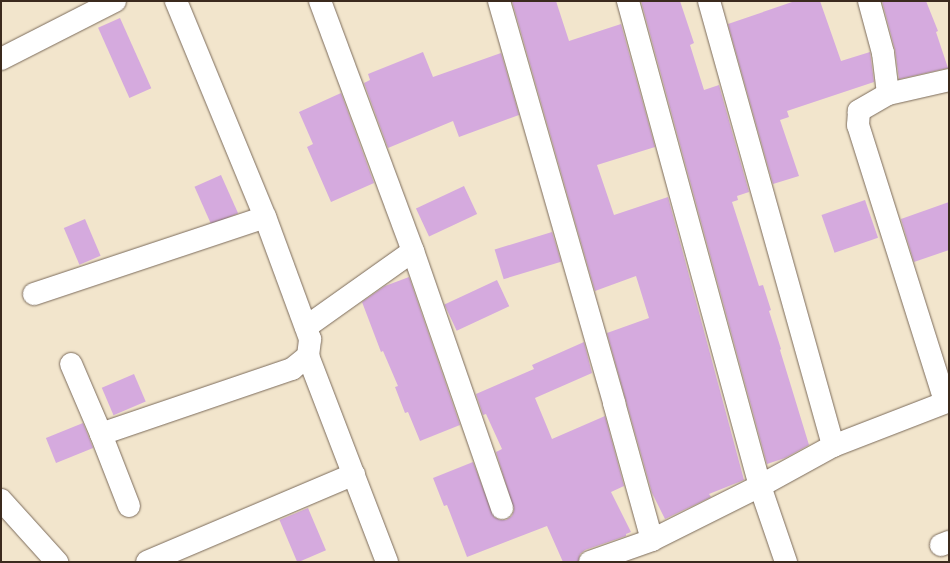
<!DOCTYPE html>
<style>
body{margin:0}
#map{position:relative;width:950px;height:563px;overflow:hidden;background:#f2e5cc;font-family:"Shantell Sans",sans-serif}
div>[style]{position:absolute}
.building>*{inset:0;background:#d5aade;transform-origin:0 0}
.roads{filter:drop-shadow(0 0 1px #7b6b5b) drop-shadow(0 0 1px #7b6b5b)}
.minor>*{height:22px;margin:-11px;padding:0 11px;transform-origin:11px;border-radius:11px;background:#fff}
span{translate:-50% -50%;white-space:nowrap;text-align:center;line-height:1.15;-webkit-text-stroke:3px #f7f3e8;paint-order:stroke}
.frame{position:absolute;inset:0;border:2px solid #3b2a1e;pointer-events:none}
</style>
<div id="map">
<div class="building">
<i style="clip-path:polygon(512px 1px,556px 1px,569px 41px,621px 24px,655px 147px,597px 165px,614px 215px,668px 197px,744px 480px,709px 494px,711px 497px,665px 519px,652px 493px,607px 333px,649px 318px,636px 276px,595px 291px)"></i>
<i style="clip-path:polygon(641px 1px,680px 1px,694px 43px,690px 45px,704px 90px,719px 85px,749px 192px,737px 196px,738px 200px,732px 202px,759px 286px,763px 285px,771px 310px,769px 311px,781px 349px,780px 350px,809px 445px,785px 458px,767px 464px)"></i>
<i style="clip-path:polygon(795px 1px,820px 1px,841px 61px,870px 52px,874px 82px,787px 111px,789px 117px,780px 120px,799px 176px,773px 184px,728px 24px)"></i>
<i style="clip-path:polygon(882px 1px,926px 1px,938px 31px,936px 32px,948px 68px,899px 79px,895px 50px)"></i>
<i style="left:120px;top:18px;width:77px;height:24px;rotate:66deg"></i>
<i style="clip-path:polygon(423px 52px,433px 77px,501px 53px,519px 115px,459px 137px,453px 121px,388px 148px,364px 83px,370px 80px,368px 74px)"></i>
<i style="clip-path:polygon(341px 93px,374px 183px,331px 202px,307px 147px,313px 144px,299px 112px)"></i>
<i style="left:221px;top:175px;width:42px;height:29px;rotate:66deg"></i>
<i style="left:464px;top:186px;width:31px;height:53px;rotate:65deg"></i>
<i style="left:865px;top:200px;width:40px;height:46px;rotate:71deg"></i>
<i style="clip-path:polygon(949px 202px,949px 250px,914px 262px,901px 219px)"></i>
<i style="left:85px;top:219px;width:40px;height:23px;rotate:67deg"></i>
<i style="left:552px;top:232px;width:31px;height:60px;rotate:73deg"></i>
<i style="clip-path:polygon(409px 277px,460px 425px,420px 441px,408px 412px,405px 413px,395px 387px,398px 386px,383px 351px,381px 352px,362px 302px,385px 286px)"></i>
<i style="left:497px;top:280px;width:29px;height:58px;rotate:65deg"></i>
<i style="clip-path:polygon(584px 342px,592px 373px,535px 398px,552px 439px,605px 416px,624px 486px,611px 492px,631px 532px,626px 534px,626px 536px,585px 550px,580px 554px,578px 562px,563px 562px,547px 526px,467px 557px,447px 505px,444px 506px,433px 478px,473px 462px,494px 517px,500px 520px,506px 520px,512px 516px,514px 510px,496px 452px,502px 449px,486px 414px,483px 415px,476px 394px,534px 369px,532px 365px)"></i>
<i style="left:134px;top:374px;width:30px;height:35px;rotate:67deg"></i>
<i style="left:83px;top:423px;width:27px;height:40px;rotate:68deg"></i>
<i style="left:308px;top:508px;width:46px;height:31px;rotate:67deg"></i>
</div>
<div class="roads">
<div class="minor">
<i style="left:320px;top:1px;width:267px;rotate:69.6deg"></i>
<i style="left:413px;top:251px;width:272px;rotate:70.9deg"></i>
<i style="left:499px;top:1px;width:418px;rotate:74deg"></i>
<i style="left:614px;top:403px;width:142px;rotate:74.5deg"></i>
<i style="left:652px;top:540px;width:121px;rotate:-26.6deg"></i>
<i style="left:760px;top:486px;width:503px;rotate:-105.23deg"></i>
<i style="left:709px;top:1px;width:462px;rotate:74.4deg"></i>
<i style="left:869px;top:1px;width:54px;rotate:74.9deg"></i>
<i style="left:883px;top:53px;width:41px;rotate:83deg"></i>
<i style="left:888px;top:94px;width:34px;rotate:150deg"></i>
<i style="left:859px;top:111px;width:14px;rotate:94deg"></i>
<i style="left:858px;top:125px;width:289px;rotate:72.5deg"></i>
<i style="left:1px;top:59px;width:128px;rotate:-27deg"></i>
<i style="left:888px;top:94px;width:63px;rotate:-12.9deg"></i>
<i style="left:34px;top:294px;width:243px;rotate:-18.4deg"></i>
<i style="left:306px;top:327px;width:131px;rotate:-35.4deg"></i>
<i style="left:308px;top:356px;width:221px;rotate:69deg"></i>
<i style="left:71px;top:364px;width:76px;rotate:66.8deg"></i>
<i style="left:1px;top:500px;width:84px;rotate:47.9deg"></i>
<i style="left:129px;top:506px;width:77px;rotate:-111.3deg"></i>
<i style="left:101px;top:434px;width:202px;rotate:-18.8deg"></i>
<i style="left:292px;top:369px;width:21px;rotate:-39deg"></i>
<i style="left:308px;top:356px;width:17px;rotate:-83deg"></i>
<i style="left:310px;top:339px;width:130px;rotate:-110.2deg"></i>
<i style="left:265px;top:217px;width:234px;rotate:-112.4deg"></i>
<i style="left:941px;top:545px;width:9px;rotate:-21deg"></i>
<i style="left:147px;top:562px;width:225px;rotate:-23deg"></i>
<i style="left:590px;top:562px;width:66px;rotate:-19.5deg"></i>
<i style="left:786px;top:562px;width:80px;rotate:-108.9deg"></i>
<i style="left:760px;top:486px;width:83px;rotate:-28.7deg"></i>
<i style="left:833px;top:446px;width:124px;rotate:-21.2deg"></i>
</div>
</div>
<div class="frame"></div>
</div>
